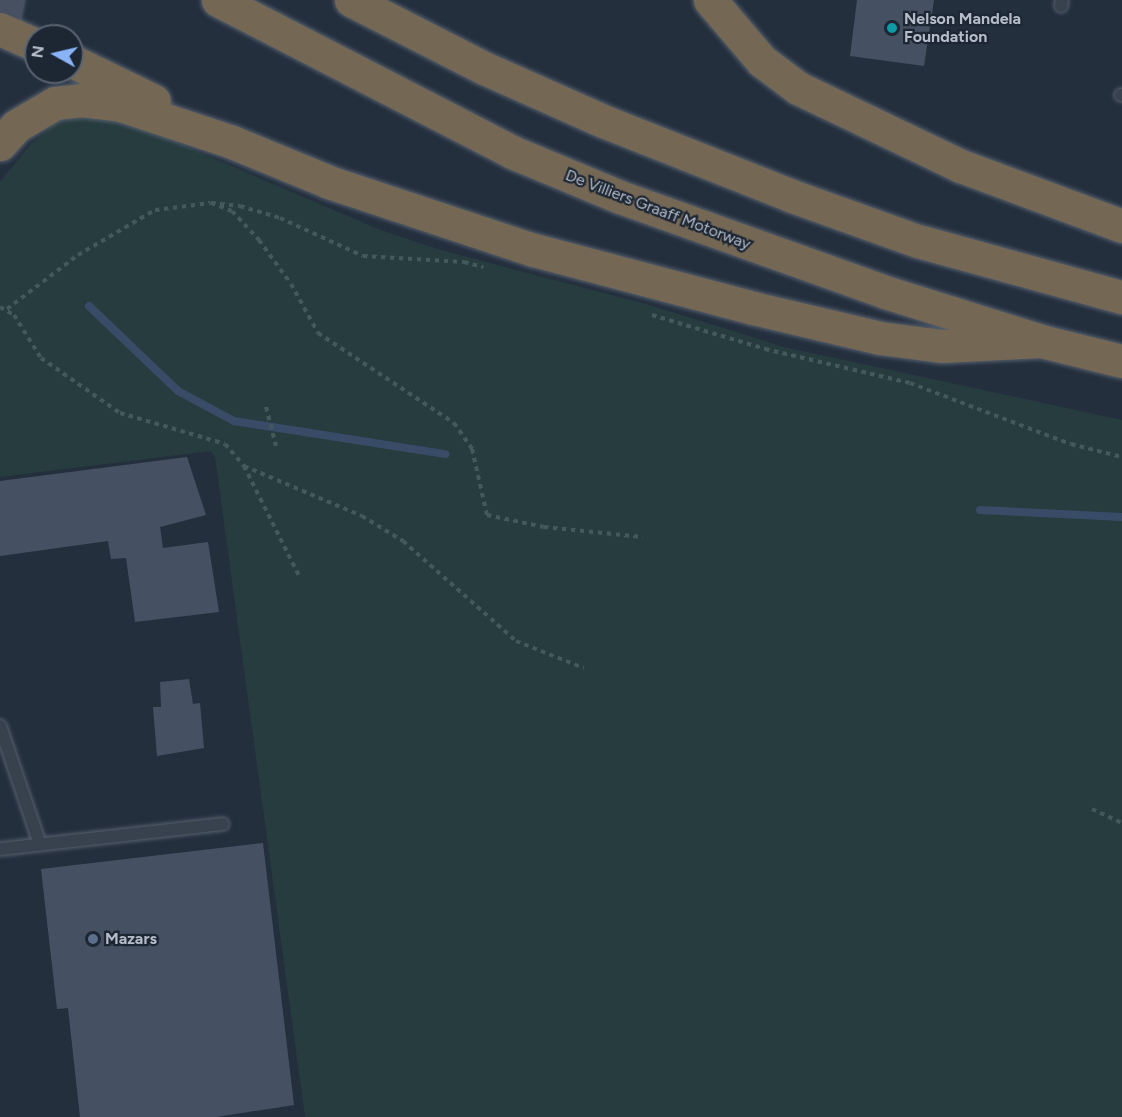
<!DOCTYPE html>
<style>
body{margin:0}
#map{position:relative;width:1122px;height:1117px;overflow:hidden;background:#242f3e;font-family:Figtree,sans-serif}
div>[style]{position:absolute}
.green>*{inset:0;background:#263c3f}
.stream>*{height:8px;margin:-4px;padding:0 4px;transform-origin:4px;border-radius:4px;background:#394c67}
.building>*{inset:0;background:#455162}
.path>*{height:4px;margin-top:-2px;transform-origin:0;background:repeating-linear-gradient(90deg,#44595c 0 4.5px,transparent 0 9px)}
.roads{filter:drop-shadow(0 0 2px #565f6c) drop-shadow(0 0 2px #565f6c)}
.service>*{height:12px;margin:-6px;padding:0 6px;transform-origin:6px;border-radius:6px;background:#38414e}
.secondary>*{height:33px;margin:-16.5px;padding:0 16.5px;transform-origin:16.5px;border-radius:16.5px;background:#465061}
.motorway>*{height:33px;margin:-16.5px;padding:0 16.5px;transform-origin:16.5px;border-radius:16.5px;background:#746855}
.dots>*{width:16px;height:16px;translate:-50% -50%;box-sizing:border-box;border:3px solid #1d2633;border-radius:50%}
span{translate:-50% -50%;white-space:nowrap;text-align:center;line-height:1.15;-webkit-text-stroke:4.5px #1d2633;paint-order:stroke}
.poi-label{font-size:16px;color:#b4bcc9;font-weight:700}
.left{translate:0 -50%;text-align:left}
.street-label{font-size:16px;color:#b4bcc9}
.north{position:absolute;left:24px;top:24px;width:60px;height:60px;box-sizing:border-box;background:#1d2633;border:2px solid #59626f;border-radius:50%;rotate:278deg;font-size:16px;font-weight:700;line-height:24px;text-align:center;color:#b4bcc9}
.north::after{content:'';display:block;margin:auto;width:21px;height:27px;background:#8ab4f8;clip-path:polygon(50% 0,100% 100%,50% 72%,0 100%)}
</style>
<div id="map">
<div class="green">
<i style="clip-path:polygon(69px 111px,120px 118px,378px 229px,437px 249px,650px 305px,784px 347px,1122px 420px,1122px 1117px,305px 1117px,215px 457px,211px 451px,0 477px,0 182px,30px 145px)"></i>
</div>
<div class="stream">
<i style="left:89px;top:306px;width:123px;rotate:43.7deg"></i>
<i style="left:178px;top:391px;width:64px;rotate:28.2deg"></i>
<i style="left:234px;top:421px;width:214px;rotate:8.9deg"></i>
<i style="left:980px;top:510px;width:142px;rotate:2.8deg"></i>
</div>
<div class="building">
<i style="clip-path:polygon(857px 0,934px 0,924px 66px,850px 56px)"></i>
<i style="clip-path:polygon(187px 457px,206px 515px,160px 527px,163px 548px,208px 542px,219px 612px,135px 622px,126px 558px,111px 559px,108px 541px,0 556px,0 481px)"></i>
<i style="clip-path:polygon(189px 679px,193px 704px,200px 703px,204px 748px,157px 756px,153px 707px,161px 707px,160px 682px)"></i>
<i style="clip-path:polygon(263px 843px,294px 1105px,216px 1117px,80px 1117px,68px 1008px,57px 1009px,41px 869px)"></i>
</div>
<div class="path">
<i style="left:211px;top:203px;width:29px;rotate:6deg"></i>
<i style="left:240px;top:206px;width:42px;rotate:16.7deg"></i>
<i style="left:280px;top:218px;width:91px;rotate:24.6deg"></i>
<i style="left:363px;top:256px;width:101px;rotate:3.4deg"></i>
<i style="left:464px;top:262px;width:20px;rotate:15deg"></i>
<i style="left:0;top:307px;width:16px;rotate:30deg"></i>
<i style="left:14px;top:315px;width:51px;rotate:57.9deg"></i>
<i style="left:41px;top:358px;width:96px;rotate:34.8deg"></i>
<i style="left:120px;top:413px;width:109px;rotate:16.4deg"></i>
<i style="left:225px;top:444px;width:29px;rotate:49deg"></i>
<i style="left:244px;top:466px;width:125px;rotate:63.4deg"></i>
<i style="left:7px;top:309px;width:89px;rotate:-37.3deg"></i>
<i style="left:78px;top:255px;width:89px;rotate:-30.3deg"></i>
<i style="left:155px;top:210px;width:56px;rotate:-7.1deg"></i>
<i style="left:211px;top:203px;width:22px;rotate:21deg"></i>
<i style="left:232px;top:211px;width:40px;rotate:47deg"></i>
<i style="left:259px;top:240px;width:54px;rotate:54deg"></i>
<i style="left:291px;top:284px;width:56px;rotate:61.1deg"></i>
<i style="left:318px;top:333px;width:163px;rotate:33.5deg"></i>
<i style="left:454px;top:423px;width:32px;rotate:55deg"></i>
<i style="left:472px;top:449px;width:68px;rotate:77.2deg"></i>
<i style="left:487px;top:515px;width:58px;rotate:11.9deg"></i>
<i style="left:544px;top:527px;width:99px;rotate:5.8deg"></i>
<i style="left:652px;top:315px;width:118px;rotate:16.7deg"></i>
<i style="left:765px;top:349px;width:149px;rotate:13.2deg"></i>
<i style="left:910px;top:383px;width:172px;rotate:20.8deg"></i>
<i style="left:1071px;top:444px;width:53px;rotate:14.3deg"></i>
<i style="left:266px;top:407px;width:40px;rotate:75.6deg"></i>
<i style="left:244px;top:466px;width:128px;rotate:23deg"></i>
<i style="left:362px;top:516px;width:48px;rotate:31.4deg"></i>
<i style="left:403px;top:541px;width:151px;rotate:41.5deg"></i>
<i style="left:516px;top:641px;width:73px;rotate:21.7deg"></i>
<i style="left:1092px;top:809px;width:33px;rotate:25deg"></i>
</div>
<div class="roads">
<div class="service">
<i style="left:1061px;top:6px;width:6px;rotate:-81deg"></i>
<i style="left:1121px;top:95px;width:1px"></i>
<i style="left:0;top:726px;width:125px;rotate:71.3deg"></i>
<i style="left:0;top:849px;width:224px;rotate:-6.4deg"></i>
</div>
<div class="secondary">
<i style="left:0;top:27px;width:28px;rotate:-77deg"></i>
</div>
<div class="motorway">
<i style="left:218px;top:0;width:331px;rotate:27.3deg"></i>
<i style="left:512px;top:152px;width:117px;rotate:22.6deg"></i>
<i style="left:620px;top:197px;width:282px;rotate:19.7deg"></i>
<i style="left:885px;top:292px;width:164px;rotate:17.4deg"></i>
<i style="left:1041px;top:341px;width:83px;rotate:13.9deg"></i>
<i style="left:351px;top:0;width:149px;rotate:27.1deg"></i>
<i style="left:484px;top:68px;width:130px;rotate:24deg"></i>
<i style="left:603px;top:121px;width:203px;rotate:21.6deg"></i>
<i style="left:792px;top:196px;width:134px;rotate:19.7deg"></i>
<i style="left:918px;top:241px;width:212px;rotate:15.4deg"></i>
<i style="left:710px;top:0;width:80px;rotate:49.6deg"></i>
<i style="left:762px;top:61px;width:45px;rotate:36.9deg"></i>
<i style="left:798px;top:88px;width:181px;rotate:25.6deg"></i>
<i style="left:961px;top:166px;width:172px;rotate:20.4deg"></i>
<i style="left:0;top:29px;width:39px;rotate:24deg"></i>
<i style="left:72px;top:61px;width:91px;rotate:26deg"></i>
<i style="left:0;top:144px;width:24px;rotate:-48deg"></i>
<i style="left:16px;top:126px;width:45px;rotate:-30.5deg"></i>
<i style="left:55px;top:103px;width:27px;rotate:-6deg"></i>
<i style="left:82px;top:100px;width:39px;rotate:7deg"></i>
<i style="left:121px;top:105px;width:117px;rotate:18.4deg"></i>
<i style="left:232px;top:142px;width:105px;rotate:22.4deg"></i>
<i style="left:329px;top:182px;width:216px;rotate:18.4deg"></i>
<i style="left:534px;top:250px;width:227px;rotate:14.8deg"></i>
<i style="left:753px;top:308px;width:130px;rotate:13.3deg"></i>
<i style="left:880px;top:338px;width:63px;rotate:7.4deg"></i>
<i style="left:942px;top:346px;width:99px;rotate:-2.9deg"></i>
</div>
</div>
<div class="dots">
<i style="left:892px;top:28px;background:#0f9aa8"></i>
<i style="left:93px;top:939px;background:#5c6f8a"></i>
</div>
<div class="poi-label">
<span class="left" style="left:904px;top:28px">Nelson Mandela<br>Foundation</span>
<span class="left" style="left:105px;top:939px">Mazars</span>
</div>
<div class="street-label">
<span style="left:658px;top:210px;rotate:21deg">De Villiers Graaff Motorway</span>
</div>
<div class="north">N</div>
</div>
